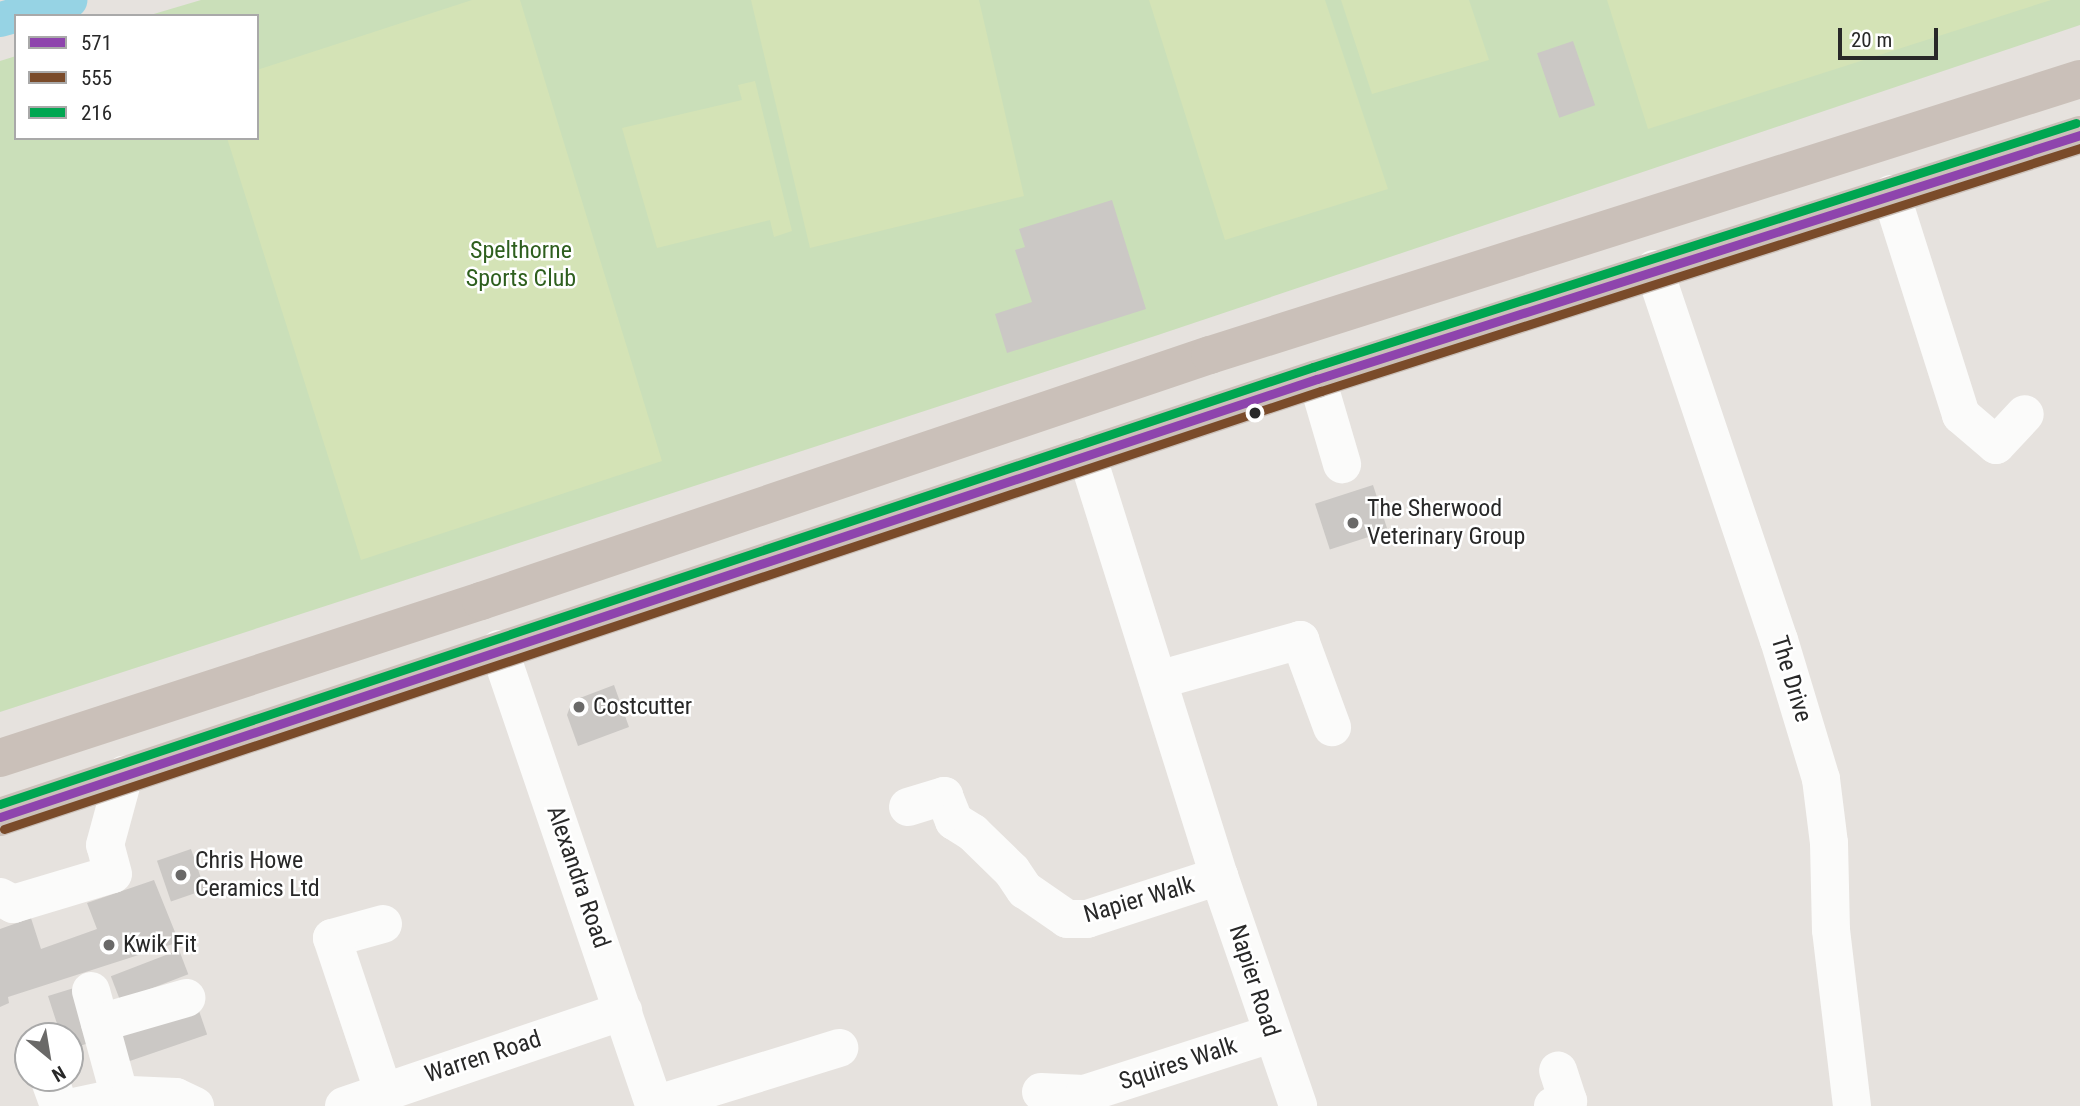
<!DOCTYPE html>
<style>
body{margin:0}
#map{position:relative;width:2080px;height:1106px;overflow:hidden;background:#e6e2de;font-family:"Roboto Condensed",sans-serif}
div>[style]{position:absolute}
.green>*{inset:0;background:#cadfb9}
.pitch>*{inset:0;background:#d4e3b6}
.canal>*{height:35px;margin:-17.5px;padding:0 17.5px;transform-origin:17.5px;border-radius:17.5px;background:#96d3e4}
.building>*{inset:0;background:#cbc8c5;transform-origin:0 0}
.minor>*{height:38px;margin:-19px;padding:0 19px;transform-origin:19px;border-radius:19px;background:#fbfbfa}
.highway>*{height:38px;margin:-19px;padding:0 19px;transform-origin:19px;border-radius:19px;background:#cac0b9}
.bus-1>*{height:9px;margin:-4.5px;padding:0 4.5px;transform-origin:4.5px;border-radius:4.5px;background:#8e44ad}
.bus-2>*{height:9px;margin:-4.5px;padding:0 4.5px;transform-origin:4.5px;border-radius:4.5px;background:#7a4b2a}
.bus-3>*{height:9px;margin:-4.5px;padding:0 4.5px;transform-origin:4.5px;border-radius:4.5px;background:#00a651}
.dots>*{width:19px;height:19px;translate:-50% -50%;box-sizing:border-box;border:4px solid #fff;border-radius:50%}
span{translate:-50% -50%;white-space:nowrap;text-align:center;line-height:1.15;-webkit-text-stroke:5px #fff;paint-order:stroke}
.park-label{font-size:24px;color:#2e5f1e}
.poi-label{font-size:24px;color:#282828}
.left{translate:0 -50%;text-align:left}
.street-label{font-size:24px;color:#282828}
.legend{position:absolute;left:14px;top:14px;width:245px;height:126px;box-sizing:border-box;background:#fff;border:2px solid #a9a9a9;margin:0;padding:9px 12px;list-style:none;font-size:21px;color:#282828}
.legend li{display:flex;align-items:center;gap:14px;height:35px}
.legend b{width:35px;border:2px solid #a9a9a9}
.north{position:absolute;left:14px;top:1022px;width:70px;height:70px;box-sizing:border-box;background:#fff;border:2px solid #a9a9a9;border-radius:50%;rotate:150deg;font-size:19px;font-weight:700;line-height:28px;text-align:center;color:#282828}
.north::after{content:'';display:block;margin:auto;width:24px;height:32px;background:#6a6968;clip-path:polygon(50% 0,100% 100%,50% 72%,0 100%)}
.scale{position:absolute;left:1838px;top:28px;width:100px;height:32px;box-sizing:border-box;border:4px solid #282828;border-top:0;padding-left:9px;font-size:21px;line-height:24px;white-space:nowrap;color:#282828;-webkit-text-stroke:5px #fff;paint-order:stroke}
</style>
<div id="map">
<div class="green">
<i style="clip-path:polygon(201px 0,2080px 0,2080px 25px,1158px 335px,0 712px,0 61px,16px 56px,16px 138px,257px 138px,257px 16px,147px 16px)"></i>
</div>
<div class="pitch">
<i style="clip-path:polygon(472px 0,520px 0,662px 461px,361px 560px,227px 138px,257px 138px,257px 70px)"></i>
<i style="clip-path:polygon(751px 0,979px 0,1024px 196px,810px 248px)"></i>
<i style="clip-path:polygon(1149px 0,1325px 0,1388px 189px,1225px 240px)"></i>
<i style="clip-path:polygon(1341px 0,1469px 0,1489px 60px,1372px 94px)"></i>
<i style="clip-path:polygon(1607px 0,2051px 0,1648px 129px)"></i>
<i style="clip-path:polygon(755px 81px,792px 231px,774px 237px,770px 220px,657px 248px,622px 128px,742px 100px,738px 85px)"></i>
</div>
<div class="canal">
<i style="left:0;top:19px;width:72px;rotate:-15.4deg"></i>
</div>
<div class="building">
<i style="left:1573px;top:41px;width:68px;height:38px;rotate:71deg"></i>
<i style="clip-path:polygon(1112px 200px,1146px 309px,1007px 353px,995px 314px,1032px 302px,1015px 250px,1025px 247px,1019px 229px)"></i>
<i style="left:1373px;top:485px;width:48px;height:61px;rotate:72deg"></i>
<i style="clip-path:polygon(614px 685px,629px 727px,578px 746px,567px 715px,572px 701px)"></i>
<i style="left:191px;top:849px;width:43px;height:36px;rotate:71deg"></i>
<i style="clip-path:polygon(154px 880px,179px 942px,8px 997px,9px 1003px,0 1007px,0 929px,31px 918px,41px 949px,97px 929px,87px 903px)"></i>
<i style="left:179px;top:950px;width:26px;height:73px;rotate:69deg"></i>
<i style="clip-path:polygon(74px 988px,92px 1042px,70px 1049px,70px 1036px,61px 1036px,48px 996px)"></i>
<i style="left:198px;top:1008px;width:28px;height:88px;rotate:71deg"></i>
</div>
<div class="minor">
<i style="left:1891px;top:194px;width:232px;rotate:72.4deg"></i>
<i style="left:1961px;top:415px;width:46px;rotate:40.6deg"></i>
<i style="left:1996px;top:445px;width:42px;rotate:-46.9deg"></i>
<i style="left:1654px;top:269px;width:391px;rotate:71.4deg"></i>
<i style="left:1779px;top:640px;width:145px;rotate:73.2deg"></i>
<i style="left:1821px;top:779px;width:64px;rotate:82.9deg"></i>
<i style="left:1829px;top:843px;width:87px;rotate:88.7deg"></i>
<i style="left:1831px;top:930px;width:177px;rotate:83.2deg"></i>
<i style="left:1317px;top:379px;width:89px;rotate:73.6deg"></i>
<i style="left:1087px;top:455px;width:441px;rotate:72.6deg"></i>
<i style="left:1219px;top:876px;width:243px;rotate:71deg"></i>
<i style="left:499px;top:649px;width:483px;rotate:71.2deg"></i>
<i style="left:1158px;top:680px;width:148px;rotate:-15.7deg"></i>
<i style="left:1300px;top:640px;width:93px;rotate:69.8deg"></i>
<i style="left:908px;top:807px;width:38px;rotate:-17deg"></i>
<i style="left:944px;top:796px;width:27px;rotate:68deg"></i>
<i style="left:954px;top:821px;width:22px;rotate:32deg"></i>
<i style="left:973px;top:833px;width:54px;rotate:44.3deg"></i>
<i style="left:1012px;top:871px;width:23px;rotate:56deg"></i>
<i style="left:1025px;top:890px;width:51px;rotate:34.6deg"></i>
<i style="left:1067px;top:919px;width:20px"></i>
<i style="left:1087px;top:919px;width:139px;rotate:-18deg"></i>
<i style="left:0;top:897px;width:15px;rotate:28deg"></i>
<i style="left:13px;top:904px;width:104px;rotate:-16.7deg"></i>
<i style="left:113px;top:874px;width:30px;rotate:-105deg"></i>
<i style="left:105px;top:845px;width:73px;rotate:-74.8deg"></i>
<i style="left:383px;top:924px;width:53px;rotate:164.6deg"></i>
<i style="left:332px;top:938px;width:160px;rotate:71.5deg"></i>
<i style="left:91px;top:991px;width:110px;rotate:74.7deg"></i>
<i style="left:100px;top:1023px;width:90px;rotate:-16.2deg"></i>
<i style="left:49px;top:1078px;width:30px;rotate:70deg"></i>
<i style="left:1041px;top:1092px;width:43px;rotate:2.7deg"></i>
<i style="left:1084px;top:1094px;width:13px;rotate:72deg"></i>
<i style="left:1084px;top:1094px;width:196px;rotate:-17.8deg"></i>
<i style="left:655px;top:1105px;width:193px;rotate:-17.2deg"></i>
<i style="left:78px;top:1106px;width:53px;rotate:-11.9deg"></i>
<i style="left:130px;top:1095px;width:46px;rotate:2.5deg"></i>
<i style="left:176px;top:1097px;width:21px;rotate:25deg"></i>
<i style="left:344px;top:1106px;width:295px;rotate:-18.8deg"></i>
<i style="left:1553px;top:1106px;width:16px;rotate:-18deg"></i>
<i style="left:1568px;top:1101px;width:32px;rotate:-108deg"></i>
</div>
<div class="highway">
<i style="left:0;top:758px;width:506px;rotate:-18.08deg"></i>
<i style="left:481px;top:601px;width:769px;rotate:-18.65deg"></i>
<i style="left:1210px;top:355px;width:913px;rotate:-17.6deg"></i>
<i style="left:0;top:817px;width:1388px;rotate:-18.4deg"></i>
<i style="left:1317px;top:379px;width:801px;rotate:-17.73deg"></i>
</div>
<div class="bus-1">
<i style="left:0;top:817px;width:1388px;rotate:-18.4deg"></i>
<i style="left:1317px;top:379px;width:801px;rotate:-17.73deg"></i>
</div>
<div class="bus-2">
<i style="left:4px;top:829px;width:1388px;rotate:-18.4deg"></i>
<i style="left:1321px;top:391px;width:797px;rotate:-17.75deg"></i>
</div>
<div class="bus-3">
<i style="left:0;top:804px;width:1384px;rotate:-18.41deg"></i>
<i style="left:1313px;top:367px;width:801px;rotate:-17.73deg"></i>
</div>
<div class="dots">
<i style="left:1255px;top:413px;background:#282828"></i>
<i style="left:1353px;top:523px;background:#6a6968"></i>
<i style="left:579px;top:707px;background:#6a6968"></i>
<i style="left:181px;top:875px;background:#6a6968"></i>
<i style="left:109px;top:945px;background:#6a6968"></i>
</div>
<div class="park-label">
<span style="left:521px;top:265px">Spelthorne<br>Sports Club</span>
</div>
<div class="poi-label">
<span class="left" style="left:1367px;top:523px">The Sherwood<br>Veterinary Group</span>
<span class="left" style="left:593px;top:707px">Costcutter</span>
<span class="left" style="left:195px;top:875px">Chris Howe<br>Ceramics Ltd</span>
<span class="left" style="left:123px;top:945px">Kwik Fit</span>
</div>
<div class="street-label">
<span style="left:1791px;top:679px;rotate:73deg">The Drive</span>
<span style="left:578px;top:877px;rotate:71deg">Alexandra Road</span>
<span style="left:1139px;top:900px;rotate:-16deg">Napier Walk</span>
<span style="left:1254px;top:981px;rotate:72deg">Napier Road</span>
<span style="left:483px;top:1057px;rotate:-18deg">Warren Road</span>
<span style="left:1178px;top:1064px;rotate:-18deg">Squires Walk</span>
</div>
<ul class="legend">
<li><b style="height:9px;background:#8e44ad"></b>571</li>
<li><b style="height:9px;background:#7a4b2a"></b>555</li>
<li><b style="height:9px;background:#00a651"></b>216</li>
</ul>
<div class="north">N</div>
<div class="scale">20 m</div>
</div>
